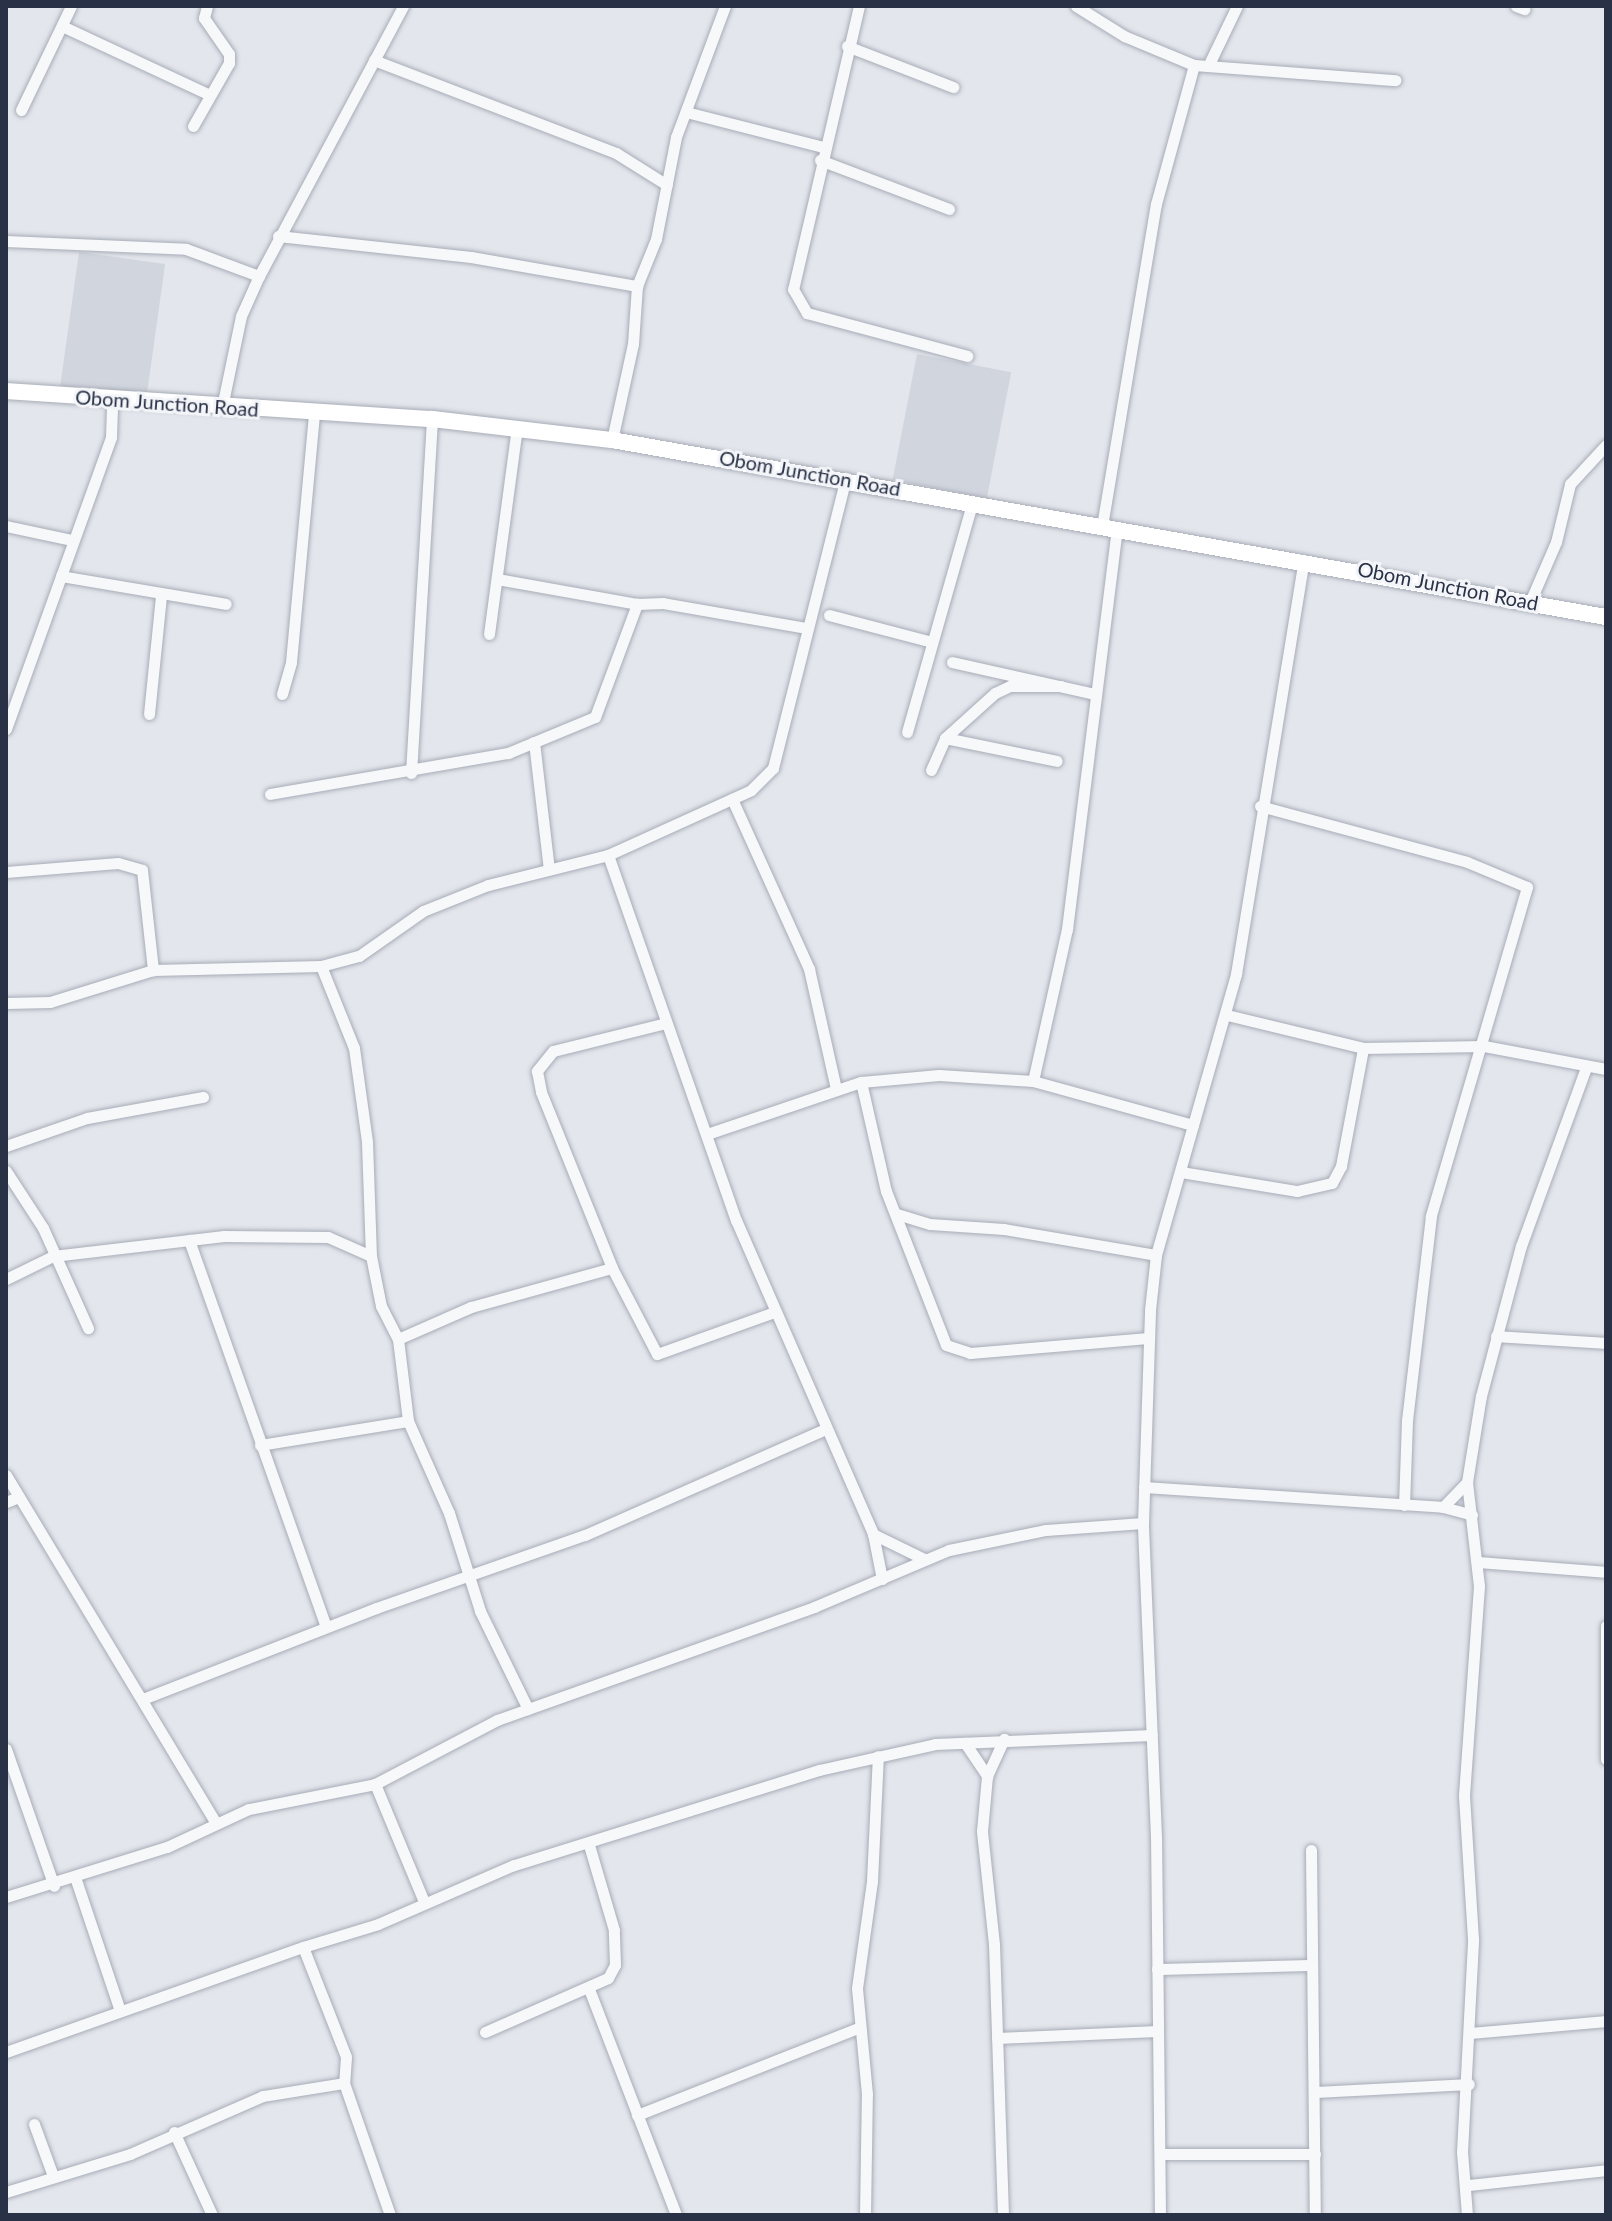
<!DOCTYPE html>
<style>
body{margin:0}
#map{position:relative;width:1612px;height:2221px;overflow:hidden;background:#e3e6ec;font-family:Lato,sans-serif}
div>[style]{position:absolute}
.built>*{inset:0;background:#d1d5de;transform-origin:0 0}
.roads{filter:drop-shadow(0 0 2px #a7acb7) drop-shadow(0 0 2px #a7acb7)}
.minor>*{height:11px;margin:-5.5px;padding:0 5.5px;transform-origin:5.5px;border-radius:5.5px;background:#f7f8fa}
.secondary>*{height:16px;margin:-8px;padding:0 8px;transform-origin:8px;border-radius:8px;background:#fff}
span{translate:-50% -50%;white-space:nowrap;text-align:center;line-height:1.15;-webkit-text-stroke:6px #f3f5f9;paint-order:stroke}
.street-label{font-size:20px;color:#293146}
.frame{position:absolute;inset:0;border:8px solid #293146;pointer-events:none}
</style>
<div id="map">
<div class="built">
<i style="left:79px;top:252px;width:87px;height:136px;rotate:8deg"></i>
<i style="left:917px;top:354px;width:96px;height:128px;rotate:11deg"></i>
</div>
<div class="roads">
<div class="minor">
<i style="left:859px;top:6px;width:291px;rotate:103.1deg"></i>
<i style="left:793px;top:289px;width:28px;rotate:60deg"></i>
<i style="left:807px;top:313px;width:166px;rotate:15deg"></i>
<i style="left:1076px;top:6px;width:57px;rotate:32deg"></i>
<i style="left:1124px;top:36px;width:76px;rotate:22.5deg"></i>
<i style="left:1194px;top:65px;width:202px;rotate:4.3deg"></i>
<i style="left:1516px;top:6px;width:9px;rotate:21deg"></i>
<i style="left:62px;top:26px;width:163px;rotate:25deg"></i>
<i style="left:847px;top:46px;width:114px;rotate:21.1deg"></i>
<i style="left:374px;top:60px;width:259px;rotate:21deg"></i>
<i style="left:616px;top:153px;width:60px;rotate:32.1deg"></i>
<i style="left:1210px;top:62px;width:62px;rotate:-64.3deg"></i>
<i style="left:21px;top:110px;width:115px;rotate:-64.3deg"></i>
<i style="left:686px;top:112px;width:141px;rotate:14.3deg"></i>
<i style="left:193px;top:126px;width:73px;rotate:-60.3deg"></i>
<i style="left:229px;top:63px;width:9px;rotate:-90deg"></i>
<i style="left:229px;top:54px;width:44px;rotate:-124.8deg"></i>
<i style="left:204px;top:18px;width:12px;rotate:-76deg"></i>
<i style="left:820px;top:160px;width:138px;rotate:20.8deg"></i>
<i style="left:278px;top:236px;width:194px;rotate:6.2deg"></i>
<i style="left:471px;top:257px;width:169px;rotate:9.9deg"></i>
<i style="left:6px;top:241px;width:180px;rotate:2.5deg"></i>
<i style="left:186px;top:249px;width:78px;rotate:20.3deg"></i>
<i style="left:222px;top:407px;width:93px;rotate:-78.2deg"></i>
<i style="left:241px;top:316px;width:44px;rotate:-65.8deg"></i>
<i style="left:259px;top:276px;width:306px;rotate:-61.9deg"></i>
<i style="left:612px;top:440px;width:98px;rotate:-77.7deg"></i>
<i style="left:633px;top:344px;width:58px;rotate:-86.1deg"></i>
<i style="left:637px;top:286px;width:51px;rotate:-68deg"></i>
<i style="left:656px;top:239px;width:104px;rotate:-78.9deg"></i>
<i style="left:676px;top:137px;width:140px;rotate:-69.5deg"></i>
<i style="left:6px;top:526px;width:67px;rotate:12deg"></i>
<i style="left:1102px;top:526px;width:326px;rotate:-80.5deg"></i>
<i style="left:1156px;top:204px;width:144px;rotate:-74.7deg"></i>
<i style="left:61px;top:576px;width:167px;rotate:9.6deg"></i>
<i style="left:497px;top:579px;width:142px;rotate:10.1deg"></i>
<i style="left:1530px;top:602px;width:65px;rotate:-66.6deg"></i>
<i style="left:1556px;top:542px;width:60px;rotate:-76.4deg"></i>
<i style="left:1570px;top:484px;width:53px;rotate:-47.3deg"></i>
<i style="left:829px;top:615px;width:106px;rotate:14.7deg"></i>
<i style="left:489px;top:634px;width:208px;rotate:-82.3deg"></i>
<i style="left:952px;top:662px;width:147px;rotate:12.6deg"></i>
<i style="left:282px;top:694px;width:33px;rotate:-74deg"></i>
<i style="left:291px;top:662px;width:249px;rotate:-84.7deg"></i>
<i style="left:149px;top:714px;width:119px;rotate:-84.2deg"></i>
<i style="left:6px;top:729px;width:310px;rotate:-70.2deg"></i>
<i style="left:111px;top:437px;width:38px;rotate:-88deg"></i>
<i style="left:907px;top:732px;width:237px;rotate:-74.1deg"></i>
<i style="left:945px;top:738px;width:114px;rotate:11.6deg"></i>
<i style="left:534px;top:742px;width:128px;rotate:83.3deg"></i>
<i style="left:931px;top:770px;width:35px;rotate:-66deg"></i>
<i style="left:945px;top:738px;width:67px;rotate:-42deg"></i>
<i style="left:995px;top:693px;width:17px;rotate:-25deg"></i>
<i style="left:1010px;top:686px;width:51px"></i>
<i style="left:411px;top:773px;width:355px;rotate:-86.6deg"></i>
<i style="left:270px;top:794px;width:242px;rotate:-9.8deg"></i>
<i style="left:508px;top:753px;width:94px;rotate:-22.5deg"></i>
<i style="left:595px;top:717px;width:121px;rotate:-69.6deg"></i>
<i style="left:637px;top:604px;width:26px;rotate:-2deg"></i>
<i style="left:663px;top:603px;width:145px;rotate:9.9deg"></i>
<i style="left:732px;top:799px;width:187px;rotate:65.6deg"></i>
<i style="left:809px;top:969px;width:123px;rotate:77.3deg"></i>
<i style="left:1260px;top:806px;width:214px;rotate:15.1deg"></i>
<i style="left:1467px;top:862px;width:65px;rotate:22.6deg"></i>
<i style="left:1527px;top:887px;width:343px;rotate:106.3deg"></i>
<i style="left:1431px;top:1216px;width:205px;rotate:96.7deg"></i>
<i style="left:1407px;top:1420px;width:85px;rotate:92deg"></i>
<i style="left:608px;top:855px;width:387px;rotate:70.7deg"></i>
<i style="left:736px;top:1220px;width:343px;rotate:66.4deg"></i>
<i style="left:873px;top:1534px;width:46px;rotate:78.7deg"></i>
<i style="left:6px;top:872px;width:112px;rotate:-4.6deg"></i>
<i style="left:118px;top:863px;width:25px;rotate:16deg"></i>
<i style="left:142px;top:870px;width:101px;rotate:83.7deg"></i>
<i style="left:321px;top:966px;width:88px;rotate:68.1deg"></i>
<i style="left:354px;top:1048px;width:95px;rotate:82.1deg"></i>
<i style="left:367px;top:1142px;width:114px;rotate:88deg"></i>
<i style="left:371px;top:1256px;width:51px;rotate:78.7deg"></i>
<i style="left:381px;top:1306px;width:37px;rotate:63deg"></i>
<i style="left:398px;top:1339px;width:83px;rotate:83deg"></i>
<i style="left:408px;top:1421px;width:101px;rotate:66deg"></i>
<i style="left:449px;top:1513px;width:103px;rotate:72.4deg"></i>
<i style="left:480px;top:1611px;width:109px;rotate:63.9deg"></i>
<i style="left:6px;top:1003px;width:44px;rotate:-1.3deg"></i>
<i style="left:50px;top:1002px;width:108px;rotate:-17.3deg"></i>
<i style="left:153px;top:970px;width:168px;rotate:-1.4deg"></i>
<i style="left:321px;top:966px;width:39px;rotate:-15deg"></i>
<i style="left:359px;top:956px;width:78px;rotate:-35.1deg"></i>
<i style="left:423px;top:911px;width:70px;rotate:-21.8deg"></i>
<i style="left:488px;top:885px;width:124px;rotate:-14deg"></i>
<i style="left:608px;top:855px;width:157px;rotate:-24.4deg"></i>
<i style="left:751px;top:790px;width:31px;rotate:-45deg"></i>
<i style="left:773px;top:768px;width:299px;rotate:-75.9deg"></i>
<i style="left:1227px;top:1015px;width:140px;rotate:13.6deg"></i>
<i style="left:1363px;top:1048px;width:121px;rotate:-0.9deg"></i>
<i style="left:1484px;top:1046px;width:124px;rotate:10.7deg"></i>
<i style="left:666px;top:1023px;width:116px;rotate:166.1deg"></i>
<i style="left:553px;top:1051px;width:26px;rotate:129deg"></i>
<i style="left:537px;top:1071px;width:21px;rotate:79deg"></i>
<i style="left:541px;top:1092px;width:190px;rotate:68deg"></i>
<i style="left:612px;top:1268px;width:97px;rotate:62.4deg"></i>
<i style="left:657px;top:1354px;width:124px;rotate:-19.7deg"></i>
<i style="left:1033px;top:1081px;width:156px;rotate:-77.4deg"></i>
<i style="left:1067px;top:929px;width:404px;rotate:-82.9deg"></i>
<i style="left:861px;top:1082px;width:112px;rotate:77.1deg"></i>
<i style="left:886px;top:1191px;width:165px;rotate:68.7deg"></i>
<i style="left:946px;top:1345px;width:25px;rotate:18deg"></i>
<i style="left:970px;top:1353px;width:179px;rotate:-4.8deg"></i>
<i style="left:707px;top:1134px;width:163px;rotate:-18.7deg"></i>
<i style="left:861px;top:1082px;width:78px;rotate:-5.1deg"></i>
<i style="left:939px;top:1075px;width:94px;rotate:3.7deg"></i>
<i style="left:1033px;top:1081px;width:166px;rotate:15.4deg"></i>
<i style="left:6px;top:1146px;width:86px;rotate:-19.1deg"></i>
<i style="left:87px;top:1118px;width:118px;rotate:-10.3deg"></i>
<i style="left:6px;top:1171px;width:68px;rotate:57deg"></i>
<i style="left:43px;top:1228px;width:110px;rotate:65.8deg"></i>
<i style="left:1181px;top:1172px;width:118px;rotate:9.3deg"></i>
<i style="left:1297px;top:1191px;width:36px;rotate:-13deg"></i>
<i style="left:1332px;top:1183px;width:19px;rotate:-62deg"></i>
<i style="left:1341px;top:1166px;width:120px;rotate:-79.4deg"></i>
<i style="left:897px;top:1214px;width:34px;rotate:17deg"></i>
<i style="left:930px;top:1224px;width:74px;rotate:3.9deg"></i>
<i style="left:1004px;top:1229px;width:154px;rotate:9.7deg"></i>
<i style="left:189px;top:1240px;width:410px;rotate:70.5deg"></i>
<i style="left:6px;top:1279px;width:52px;rotate:-26.1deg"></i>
<i style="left:53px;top:1256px;width:172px;rotate:-6.7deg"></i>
<i style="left:224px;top:1236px;width:104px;rotate:0.6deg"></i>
<i style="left:328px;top:1237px;width:47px;rotate:23.8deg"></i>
<i style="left:1496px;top:1336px;width:110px;rotate:3.6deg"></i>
<i style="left:398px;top:1339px;width:80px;rotate:-23.7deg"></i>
<i style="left:471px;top:1307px;width:146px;rotate:-15.5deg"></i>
<i style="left:260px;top:1445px;width:150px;rotate:-9.2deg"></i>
<i style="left:6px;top:1475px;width:405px;rotate:58.9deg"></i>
<i style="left:1144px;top:1487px;width:300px;rotate:3.8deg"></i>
<i style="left:1443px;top:1507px;width:30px;rotate:15deg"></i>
<i style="left:6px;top:1502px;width:14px;rotate:-21deg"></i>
<i style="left:1443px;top:1507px;width:35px;rotate:-46deg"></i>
<i style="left:873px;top:1534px;width:57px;rotate:26.1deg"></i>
<i style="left:1477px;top:1562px;width:129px;rotate:4.4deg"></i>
<i style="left:1606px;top:1626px;width:133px;rotate:90deg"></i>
<i style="left:143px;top:1699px;width:250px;rotate:-21.3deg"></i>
<i style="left:376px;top:1608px;width:221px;rotate:-19.3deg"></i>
<i style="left:585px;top:1535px;width:260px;rotate:-23.8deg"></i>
<i style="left:965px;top:1743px;width:40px;rotate:56deg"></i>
<i style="left:6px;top:1749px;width:145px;rotate:70.7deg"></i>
<i style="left:375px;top:1784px;width:128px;rotate:67.4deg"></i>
<i style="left:1311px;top:1850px;width:365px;rotate:89.4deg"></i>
<i style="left:75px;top:1877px;width:138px;rotate:71.4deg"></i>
<i style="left:6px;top:1897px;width:169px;rotate:-17.3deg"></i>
<i style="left:167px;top:1847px;width:90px;rotate:-24.9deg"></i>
<i style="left:249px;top:1809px;width:128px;rotate:-11.2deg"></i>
<i style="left:375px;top:1784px;width:138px;rotate:-27.7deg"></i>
<i style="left:497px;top:1720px;width:337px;rotate:-19.6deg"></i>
<i style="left:814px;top:1607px;width:147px;rotate:-22.9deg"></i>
<i style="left:949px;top:1550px;width:99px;rotate:-11.7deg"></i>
<i style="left:1046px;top:1530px;width:97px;rotate:-4.1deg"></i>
<i style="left:303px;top:1947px;width:78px;rotate:-17deg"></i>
<i style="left:378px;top:1924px;width:148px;rotate:-23.5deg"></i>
<i style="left:514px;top:1865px;width:319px;rotate:-17.3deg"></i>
<i style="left:819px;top:1770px;width:119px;rotate:-12.6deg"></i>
<i style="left:935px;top:1744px;width:217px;rotate:-2.4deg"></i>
<i style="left:1157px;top:1969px;width:155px;rotate:-1.5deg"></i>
<i style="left:589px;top:1989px;width:242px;rotate:68.9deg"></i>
<i style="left:485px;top:2032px;width:134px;rotate:-23.7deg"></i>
<i style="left:608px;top:1978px;width:15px;rotate:-62deg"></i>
<i style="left:615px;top:1965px;width:35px;rotate:-92deg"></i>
<i style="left:614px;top:1930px;width:89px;rotate:-106.4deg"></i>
<i style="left:1470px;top:2033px;width:137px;rotate:-5deg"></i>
<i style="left:997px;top:2038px;width:160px;rotate:-2.5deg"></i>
<i style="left:6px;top:2052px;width:315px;rotate:-19.5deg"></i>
<i style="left:303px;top:1947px;width:118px;rotate:68.6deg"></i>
<i style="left:346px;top:2057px;width:26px;rotate:94deg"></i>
<i style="left:344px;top:2083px;width:140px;rotate:70.8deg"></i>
<i style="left:1316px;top:2092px;width:153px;rotate:-3deg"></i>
<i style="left:637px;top:2115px;width:238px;rotate:-21.5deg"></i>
<i style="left:34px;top:2124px;width:55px;rotate:69.9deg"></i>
<i style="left:174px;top:2132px;width:91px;rotate:65.4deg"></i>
<i style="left:1160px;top:2154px;width:155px"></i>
<i style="left:1469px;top:2185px;width:138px;rotate:-6.2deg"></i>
<i style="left:6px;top:2192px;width:130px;rotate:-17deg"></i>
<i style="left:130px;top:2154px;width:145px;rotate:-23.6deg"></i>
<i style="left:263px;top:2096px;width:82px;rotate:-9.1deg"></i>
<i style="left:865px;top:2215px;width:121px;rotate:-89.1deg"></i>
<i style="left:867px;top:2094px;width:106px;rotate:-95.4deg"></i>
<i style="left:857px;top:1988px;width:108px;rotate:-82deg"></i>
<i style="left:872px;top:1881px;width:125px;rotate:-87.3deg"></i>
<i style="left:1003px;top:2215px;width:271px;rotate:-91.9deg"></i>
<i style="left:994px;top:1944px;width:114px;rotate:-96.1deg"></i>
<i style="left:982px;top:1831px;width:55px;rotate:-84.8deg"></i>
<i style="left:987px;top:1776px;width:41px;rotate:-65.3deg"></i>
<i style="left:1160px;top:2215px;width:378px;rotate:-90.6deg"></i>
<i style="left:1156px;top:1837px;width:314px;rotate:-92.4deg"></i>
<i style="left:1143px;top:1523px;width:213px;rotate:-88.1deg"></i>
<i style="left:1150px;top:1310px;width:55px;rotate:-83.8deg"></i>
<i style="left:1156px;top:1255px;width:292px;rotate:-74.1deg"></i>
<i style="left:1236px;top:974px;width:412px;rotate:-80.7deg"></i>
<i style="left:1303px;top:567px;width:9px;rotate:-122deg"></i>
<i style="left:1467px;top:2215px;width:63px;rotate:-94.5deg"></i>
<i style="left:1462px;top:2152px;width:213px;rotate:-87deg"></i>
<i style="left:1473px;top:1939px;width:144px;rotate:-93.6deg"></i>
<i style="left:1464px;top:1795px;width:210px;rotate:-85.9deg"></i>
<i style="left:1479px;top:1586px;width:105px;rotate:-96.6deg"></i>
<i style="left:1467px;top:1482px;width:87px;rotate:-80.8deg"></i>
<i style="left:1481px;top:1396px;width:155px;rotate:-75.1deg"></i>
<i style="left:1521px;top:1246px;width:190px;rotate:-70deg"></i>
</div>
<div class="secondary">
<i style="left:6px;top:391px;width:427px;rotate:3.8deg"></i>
<i style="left:432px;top:419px;width:181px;rotate:6.7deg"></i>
<i style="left:612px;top:440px;width:1010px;rotate:10.1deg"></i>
</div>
</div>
<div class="street-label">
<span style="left:167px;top:403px;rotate:4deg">Obom Junction Road</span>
<span style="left:810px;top:473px;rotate:10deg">Obom Junction Road</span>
<span style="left:1448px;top:586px;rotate:11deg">Obom Junction Road</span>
</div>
<div class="frame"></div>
</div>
